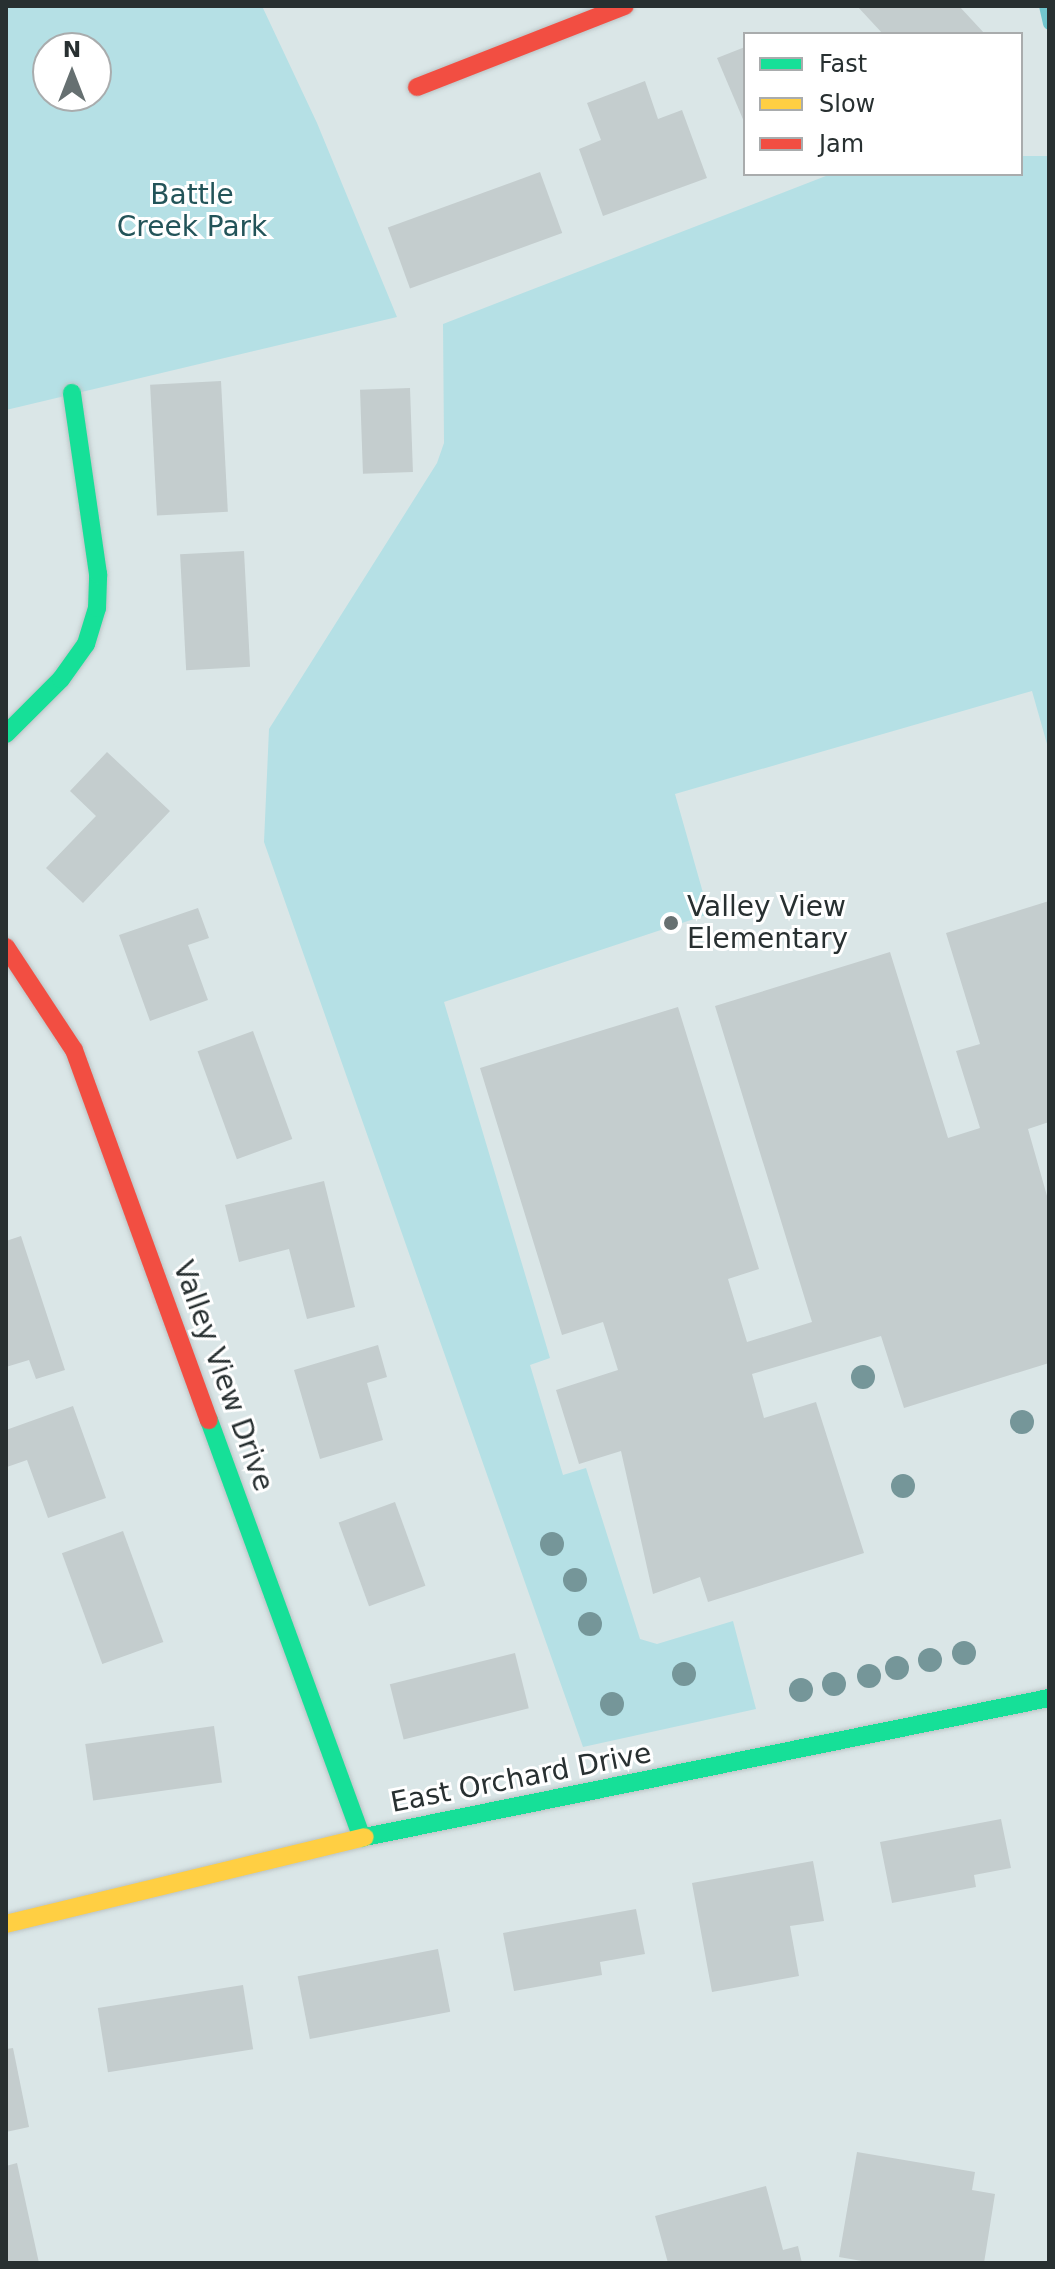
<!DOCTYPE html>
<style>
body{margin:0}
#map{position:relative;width:1055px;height:2269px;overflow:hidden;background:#dae6e7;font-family:"DejaVu Sans",sans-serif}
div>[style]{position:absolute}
.green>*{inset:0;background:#b5e0e5}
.stream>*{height:12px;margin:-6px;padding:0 6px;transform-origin:6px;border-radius:6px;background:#72c6cf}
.building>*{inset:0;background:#c4cdce;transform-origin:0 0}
.roads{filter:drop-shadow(0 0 2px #bac3c4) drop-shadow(0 0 2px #bac3c4)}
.fast>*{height:18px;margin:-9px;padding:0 9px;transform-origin:9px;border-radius:9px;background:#16e098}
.slow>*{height:18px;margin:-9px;padding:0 9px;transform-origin:9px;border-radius:9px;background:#ffcf43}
.jam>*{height:18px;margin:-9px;padding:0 9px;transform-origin:9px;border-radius:9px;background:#f24e42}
.trees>*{width:24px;height:24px;margin:-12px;border-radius:50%;background:#759699}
.dots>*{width:22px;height:22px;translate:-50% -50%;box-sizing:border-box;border:4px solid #fff;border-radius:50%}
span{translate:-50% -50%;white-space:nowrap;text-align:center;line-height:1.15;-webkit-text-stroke:6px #fff;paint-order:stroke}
.park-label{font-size:28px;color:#235459}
.poi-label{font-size:28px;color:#283031}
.left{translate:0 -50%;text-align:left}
.street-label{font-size:28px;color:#283031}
.frame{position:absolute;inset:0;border:8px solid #283031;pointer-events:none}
.legend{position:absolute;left:743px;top:32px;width:280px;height:144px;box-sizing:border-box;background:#fff;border:2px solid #a9acad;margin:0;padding:10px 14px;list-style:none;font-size:24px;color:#283031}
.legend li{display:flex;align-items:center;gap:16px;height:40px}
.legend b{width:40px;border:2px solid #a9acad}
.north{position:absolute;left:32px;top:32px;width:80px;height:80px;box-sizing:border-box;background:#fff;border:2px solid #a9acad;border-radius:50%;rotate:0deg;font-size:22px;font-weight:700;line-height:32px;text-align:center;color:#283031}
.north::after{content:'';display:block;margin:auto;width:28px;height:36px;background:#667071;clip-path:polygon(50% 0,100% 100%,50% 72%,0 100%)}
</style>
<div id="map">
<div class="green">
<i style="clip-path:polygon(evenodd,6px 6px,262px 6px,317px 123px,397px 317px,6px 410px,6px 6px,48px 48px,96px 48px,96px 96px,48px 96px,48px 48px)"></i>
<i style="clip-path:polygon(1021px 156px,1049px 156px,1049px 751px,1032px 691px,675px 794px,709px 914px,444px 1002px,550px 1358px,530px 1365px,563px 1475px,586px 1468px,640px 1639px,657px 1644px,733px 1621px,756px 1709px,583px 1747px,264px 842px,269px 729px,437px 463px,444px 443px,443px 324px,831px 174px,1021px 174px)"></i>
</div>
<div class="stream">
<i style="left:1045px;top:6px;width:18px;rotate:77deg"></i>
</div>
<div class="building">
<i style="clip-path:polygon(857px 6px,959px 6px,985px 34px,883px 34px)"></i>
<i style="clip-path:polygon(745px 47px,745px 124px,717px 58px)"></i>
<i style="clip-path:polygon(645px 81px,658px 119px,682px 110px,707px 178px,603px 216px,579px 149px,601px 140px,587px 103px)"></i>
<i style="left:540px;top:172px;width:65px;height:162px;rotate:70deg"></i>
<i style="left:221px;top:381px;width:131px;height:71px;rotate:87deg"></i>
<i style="left:410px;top:388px;width:84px;height:50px;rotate:88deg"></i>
<i style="left:244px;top:551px;width:116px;height:64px;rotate:87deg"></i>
<i style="clip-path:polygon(107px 752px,170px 811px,83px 903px,46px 868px,96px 816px,70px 791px)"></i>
<i style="clip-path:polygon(1049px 901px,1049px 1122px,1028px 1129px,1049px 1203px,1049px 1363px,904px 1408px,881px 1336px,752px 1374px,764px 1418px,816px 1402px,864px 1553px,708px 1602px,700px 1577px,653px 1594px,621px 1451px,579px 1464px,556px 1390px,618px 1370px,603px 1322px,562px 1335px,480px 1068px,678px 1007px,759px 1269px,728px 1279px,747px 1342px,812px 1322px,715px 1006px,890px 952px,948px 1138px,961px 1134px,980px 1128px,956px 1051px,980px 1044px,946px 933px)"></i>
<i style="clip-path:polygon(198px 908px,209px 938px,188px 945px,208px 1000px,150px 1021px,119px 935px)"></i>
<i style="left:253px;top:1031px;width:115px;height:59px;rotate:70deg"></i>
<i style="clip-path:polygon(324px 1181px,355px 1307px,307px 1319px,289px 1249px,239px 1262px,225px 1205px)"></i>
<i style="clip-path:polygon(21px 1236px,65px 1370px,36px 1379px,29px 1360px,6px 1367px,6px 1241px)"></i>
<i style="clip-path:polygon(378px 1345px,387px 1377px,367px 1383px,383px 1440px,320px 1459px,294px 1370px)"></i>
<i style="clip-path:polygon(73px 1406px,106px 1498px,48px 1518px,27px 1460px,7px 1467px,6px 1430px)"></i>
<i style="left:395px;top:1502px;width:89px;height:60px;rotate:70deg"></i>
<i style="left:123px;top:1531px;width:118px;height:65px;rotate:70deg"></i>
<i style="left:515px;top:1653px;width:57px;height:129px;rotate:76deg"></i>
<i style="left:214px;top:1726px;width:57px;height:130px;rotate:82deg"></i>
<i style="clip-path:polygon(1001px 1819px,1011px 1868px,974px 1875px,976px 1887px,892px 1903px,880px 1842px)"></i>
<i style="clip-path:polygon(813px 1861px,824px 1921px,790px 1926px,799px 1976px,712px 1992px,692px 1883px)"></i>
<i style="clip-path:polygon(636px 1909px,645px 1954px,600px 1962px,602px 1975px,514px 1991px,503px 1933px)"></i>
<i style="left:438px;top:1949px;width:64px;height:143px;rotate:79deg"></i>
<i style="left:243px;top:1985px;width:65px;height:147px;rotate:81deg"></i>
<i style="clip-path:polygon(13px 2048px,29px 2127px,6px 2132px,6px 2049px)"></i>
<i style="clip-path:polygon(857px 2152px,975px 2172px,972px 2190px,995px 2194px,984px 2263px,873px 2263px,839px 2257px)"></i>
<i style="clip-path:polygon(17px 2163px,39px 2263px,6px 2263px,6px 2166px)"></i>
<i style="clip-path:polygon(766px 2186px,783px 2250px,798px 2246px,802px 2263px,668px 2263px,655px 2216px)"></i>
</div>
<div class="roads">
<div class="fast">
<i style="left:6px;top:734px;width:78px;rotate:-45deg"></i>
<i style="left:61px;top:679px;width:43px;rotate:-54.5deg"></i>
<i style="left:86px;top:644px;width:38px;rotate:-73deg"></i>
<i style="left:97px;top:608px;width:34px;rotate:-88deg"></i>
<i style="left:98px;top:574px;width:183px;rotate:-98.2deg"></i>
<i style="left:209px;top:1420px;width:445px;rotate:69.9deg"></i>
<i style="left:365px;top:1837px;width:698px;rotate:-11.49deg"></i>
</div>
<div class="slow">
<i style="left:6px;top:1924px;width:369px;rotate:-13.6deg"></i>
</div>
<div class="jam">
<i style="left:417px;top:87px;width:223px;rotate:-21.3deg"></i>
<i style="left:6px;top:947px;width:123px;rotate:56.6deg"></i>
<i style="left:74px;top:1050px;width:394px;rotate:70deg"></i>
</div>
</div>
<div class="trees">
<i style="left:863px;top:1377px"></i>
<i style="left:1022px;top:1422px"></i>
<i style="left:903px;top:1486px"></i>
<i style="left:552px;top:1544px"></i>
<i style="left:575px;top:1580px"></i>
<i style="left:590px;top:1624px"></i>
<i style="left:964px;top:1653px"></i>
<i style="left:930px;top:1660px"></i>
<i style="left:897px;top:1668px"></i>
<i style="left:684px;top:1674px"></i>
<i style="left:869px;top:1676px"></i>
<i style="left:834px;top:1684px"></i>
<i style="left:801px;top:1690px"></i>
<i style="left:612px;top:1704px"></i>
</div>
<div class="dots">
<i style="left:671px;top:923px;background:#667071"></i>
</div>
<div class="park-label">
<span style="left:192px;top:211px">Battle<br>Creek Park</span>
</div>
<div class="poi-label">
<span class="left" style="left:687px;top:923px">Valley View<br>Elementary</span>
</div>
<div class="street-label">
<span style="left:223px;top:1376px;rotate:70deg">Valley View Drive</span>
<span style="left:521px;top:1778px;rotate:-11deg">East Orchard Drive</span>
</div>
<div class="frame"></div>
<ul class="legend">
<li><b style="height:10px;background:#16e098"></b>Fast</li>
<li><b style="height:10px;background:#ffcf43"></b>Slow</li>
<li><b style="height:10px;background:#f24e42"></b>Jam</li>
</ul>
<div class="north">N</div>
</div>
